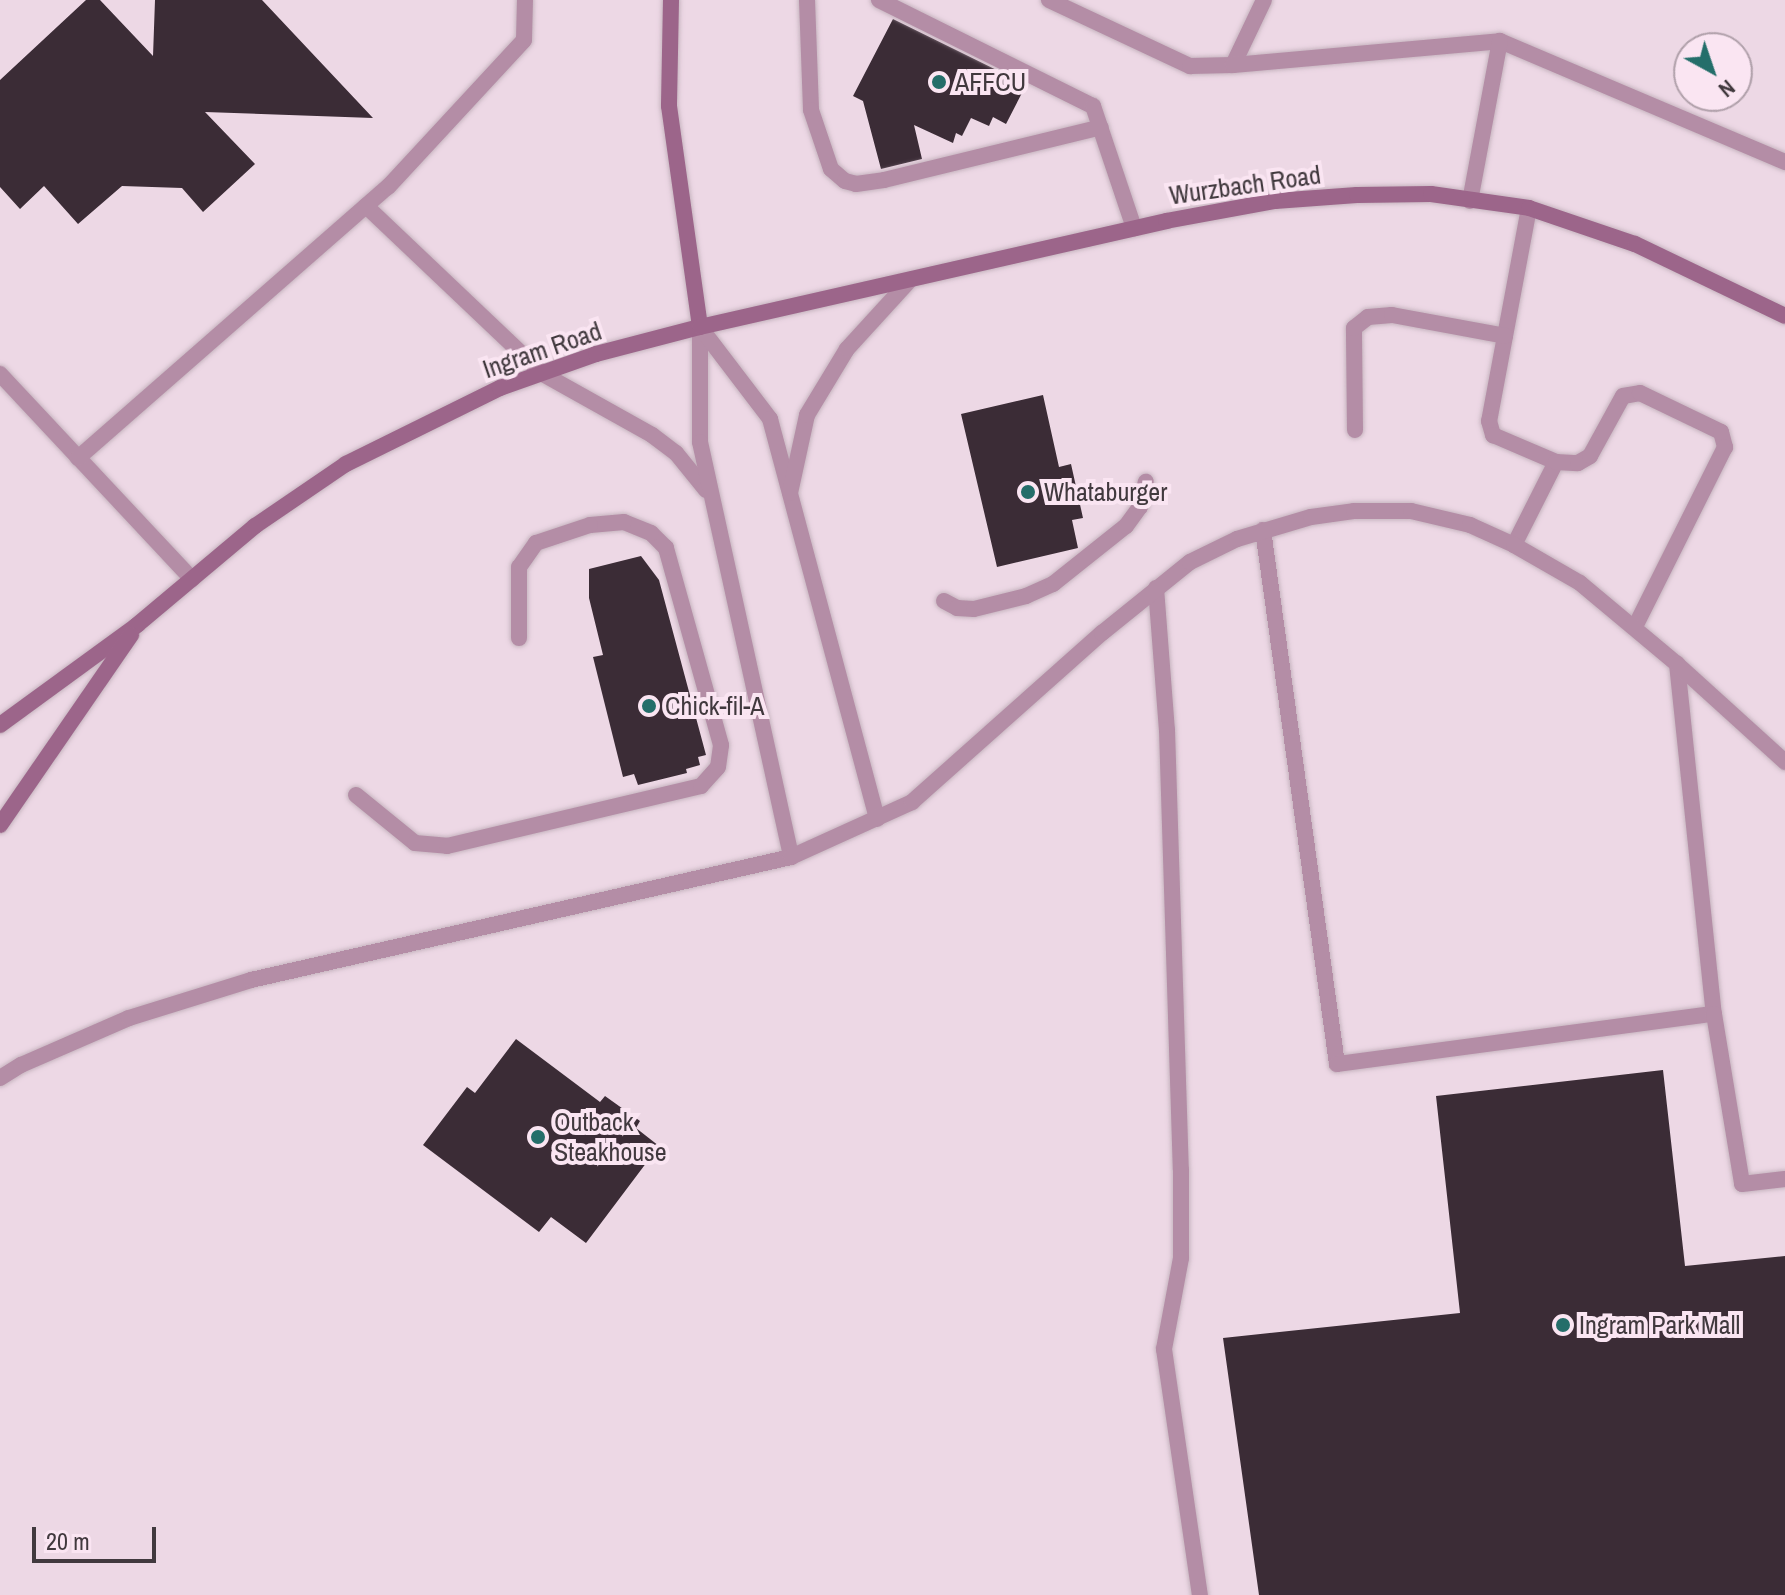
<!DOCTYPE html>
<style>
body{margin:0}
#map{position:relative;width:1785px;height:1595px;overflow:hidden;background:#edd8e5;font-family:"Archivo Narrow",sans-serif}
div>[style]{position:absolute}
.building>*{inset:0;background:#3b2c36}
.roads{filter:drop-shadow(0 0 2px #c7b5c0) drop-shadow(0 0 2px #c7b5c0)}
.lane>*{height:16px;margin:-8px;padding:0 8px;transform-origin:8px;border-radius:8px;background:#b48da6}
.secondary>*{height:16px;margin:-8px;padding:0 8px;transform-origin:8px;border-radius:8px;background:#9c658a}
.dots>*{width:22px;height:22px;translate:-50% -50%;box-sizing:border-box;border:4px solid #fae5f2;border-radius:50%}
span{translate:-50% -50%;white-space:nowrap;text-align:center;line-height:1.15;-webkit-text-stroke:8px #fae5f2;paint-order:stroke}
.poi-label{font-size:26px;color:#41393e}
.left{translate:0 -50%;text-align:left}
.street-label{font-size:26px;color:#41393e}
.north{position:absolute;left:1673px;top:32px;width:80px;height:80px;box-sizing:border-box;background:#fae5f2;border:2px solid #b0a0aa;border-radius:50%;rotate:140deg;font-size:22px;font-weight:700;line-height:32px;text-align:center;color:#41393e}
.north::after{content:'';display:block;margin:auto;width:28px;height:36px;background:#246e6a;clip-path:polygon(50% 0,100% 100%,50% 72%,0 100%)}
.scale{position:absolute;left:32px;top:1527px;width:124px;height:36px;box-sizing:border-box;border:4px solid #41393e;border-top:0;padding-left:10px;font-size:24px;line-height:28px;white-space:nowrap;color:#41393e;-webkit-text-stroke:6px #fae5f2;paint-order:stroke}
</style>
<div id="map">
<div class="building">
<i style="clip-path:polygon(86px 0,100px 0,153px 56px,155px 0,262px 0,373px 118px,205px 112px,255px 164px,203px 212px,182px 188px,122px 186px,78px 224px,44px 186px,20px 209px,0 187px,0 80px)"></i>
<i style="clip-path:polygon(893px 19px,1019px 81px,1016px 86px,1024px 89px,1006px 124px,993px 117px,989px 126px,971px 118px,962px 136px,956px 133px,953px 143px,914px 125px,922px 159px,881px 169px,863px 101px,853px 96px)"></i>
<i style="clip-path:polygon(1043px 395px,1059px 467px,1071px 464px,1083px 518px,1072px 520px,1078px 548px,997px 567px,961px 414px)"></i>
<i style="clip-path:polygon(641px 556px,659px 580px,706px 755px,698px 757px,700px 765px,686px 769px,687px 773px,638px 785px,634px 774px,623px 777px,593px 657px,603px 655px,589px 598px,589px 569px)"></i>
<i style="clip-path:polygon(516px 1039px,600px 1102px,605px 1096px,640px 1121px,636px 1128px,659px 1146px,586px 1243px,551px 1217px,539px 1232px,423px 1145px,467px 1087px,475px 1093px)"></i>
<i style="clip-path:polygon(1663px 1070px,1685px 1266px,1785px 1256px,1785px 1595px,1259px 1595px,1223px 1338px,1460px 1313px,1436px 1096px)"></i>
</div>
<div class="roads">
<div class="lane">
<i style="left:807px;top:0;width:110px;rotate:87.9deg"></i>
<i style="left:811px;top:110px;width:62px;rotate:71.3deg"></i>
<i style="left:831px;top:169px;width:18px;rotate:41deg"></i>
<i style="left:845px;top:181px;width:11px;rotate:15deg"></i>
<i style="left:856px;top:184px;width:28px;rotate:-8deg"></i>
<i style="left:884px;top:180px;width:223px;rotate:-13.7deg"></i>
<i style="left:879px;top:0;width:239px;rotate:26.4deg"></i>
<i style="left:1093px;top:106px;width:129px;rotate:71.4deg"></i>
<i style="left:1049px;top:0;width:156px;rotate:25.1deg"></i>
<i style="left:1190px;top:66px;width:43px;rotate:-1.3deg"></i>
<i style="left:1264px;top:0;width:72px;rotate:115.5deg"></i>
<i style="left:1233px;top:65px;width:268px;rotate:-5.1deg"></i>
<i style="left:1500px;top:41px;width:310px;rotate:23deg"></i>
<i style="left:1470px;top:201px;width:163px;rotate:-79.4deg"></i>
<i style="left:366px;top:206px;width:244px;rotate:43.5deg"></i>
<i style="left:543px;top:374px;width:125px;rotate:29.2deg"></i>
<i style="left:652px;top:435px;width:30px;rotate:37deg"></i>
<i style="left:676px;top:453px;width:48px;rotate:51deg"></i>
<i style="left:1529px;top:208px;width:217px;rotate:100.6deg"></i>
<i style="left:1489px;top:421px;width:15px;rotate:74deg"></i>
<i style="left:1493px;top:435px;width:69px;rotate:23.2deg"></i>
<i style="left:700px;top:327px;width:115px;rotate:90deg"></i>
<i style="left:700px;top:442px;width:425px;rotate:77.6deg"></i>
<i style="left:700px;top:327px;width:116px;rotate:52.7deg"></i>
<i style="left:770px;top:419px;width:414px;rotate:75deg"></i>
<i style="left:0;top:374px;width:281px;rotate:46.9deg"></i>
<i style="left:1355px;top:430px;width:102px;rotate:-90.6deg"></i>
<i style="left:1354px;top:328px;width:18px;rotate:-38deg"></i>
<i style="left:1368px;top:317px;width:24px;rotate:-5deg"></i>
<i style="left:1392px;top:315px;width:115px;rotate:10.5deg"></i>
<i style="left:78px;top:458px;width:412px;rotate:-41.2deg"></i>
<i style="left:388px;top:187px;width:200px;rotate:-47.2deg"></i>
<i style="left:524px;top:40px;width:40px;rotate:-88.6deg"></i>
<i style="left:790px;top:493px;width:80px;rotate:-77.7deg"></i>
<i style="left:807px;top:415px;width:77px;rotate:-58.8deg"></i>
<i style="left:847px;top:349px;width:93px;rotate:-47.6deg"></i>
<i style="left:1263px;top:530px;width:539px;rotate:82.11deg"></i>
<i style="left:1337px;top:1064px;width:380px;rotate:-7.6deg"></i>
<i style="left:1514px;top:545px;width:93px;rotate:-63.2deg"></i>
<i style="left:1556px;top:462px;width:22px;rotate:3deg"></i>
<i style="left:1578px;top:463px;width:14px;rotate:-30deg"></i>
<i style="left:1590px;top:456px;width:68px;rotate:-61.2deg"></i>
<i style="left:1623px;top:396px;width:17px;rotate:-10deg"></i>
<i style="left:1640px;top:393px;width:90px;rotate:25.7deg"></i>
<i style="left:1721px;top:432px;width:16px;rotate:75deg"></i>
<i style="left:1725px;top:447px;width:201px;rotate:116.6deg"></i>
<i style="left:1156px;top:588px;width:142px;rotate:85.6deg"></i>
<i style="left:1167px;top:730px;width:440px;rotate:88.2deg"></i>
<i style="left:1181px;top:1170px;width:88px;rotate:90deg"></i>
<i style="left:1181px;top:1258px;width:93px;rotate:100.6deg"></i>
<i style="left:1164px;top:1349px;width:249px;rotate:81.7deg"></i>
<i style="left:944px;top:601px;width:15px;rotate:28deg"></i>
<i style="left:957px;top:608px;width:17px;rotate:3deg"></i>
<i style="left:974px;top:609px;width:54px;rotate:-14deg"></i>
<i style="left:1026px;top:596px;width:30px;rotate:-24deg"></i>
<i style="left:1053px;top:584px;width:93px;rotate:-38.5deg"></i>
<i style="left:1126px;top:526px;width:24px;rotate:-54deg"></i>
<i style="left:1140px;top:507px;width:26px;rotate:-77deg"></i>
<i style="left:1677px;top:664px;width:352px;rotate:84deg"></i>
<i style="left:1714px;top:1014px;width:172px;rotate:80.6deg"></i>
<i style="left:1742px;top:1184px;width:43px;rotate:-6.6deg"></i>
<i style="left:356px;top:795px;width:76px;rotate:39.1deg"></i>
<i style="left:415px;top:843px;width:32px;rotate:5deg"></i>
<i style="left:447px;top:846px;width:261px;rotate:-13.3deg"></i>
<i style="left:701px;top:786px;width:25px;rotate:-48deg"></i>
<i style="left:718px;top:767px;width:22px;rotate:-82deg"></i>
<i style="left:721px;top:745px;width:205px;rotate:-105.6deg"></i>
<i style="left:666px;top:548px;width:21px;rotate:-135deg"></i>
<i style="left:651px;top:533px;width:29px;rotate:-158deg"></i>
<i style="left:624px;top:522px;width:34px;rotate:175deg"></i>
<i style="left:590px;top:525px;width:57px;rotate:161.6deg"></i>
<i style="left:536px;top:543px;width:29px;rotate:125deg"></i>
<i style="left:519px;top:567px;width:71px;rotate:90deg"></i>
<i style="left:0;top:1078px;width:25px;rotate:-32deg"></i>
<i style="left:21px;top:1065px;width:118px;rotate:-23.5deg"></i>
<i style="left:129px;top:1018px;width:128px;rotate:-17.3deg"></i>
<i style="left:251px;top:980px;width:554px;rotate:-12.83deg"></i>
<i style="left:791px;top:857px;width:133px;rotate:-24.4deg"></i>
<i style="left:912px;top:802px;width:254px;rotate:-41.7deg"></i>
<i style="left:1102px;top:633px;width:113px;rotate:-38.9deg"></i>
<i style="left:1190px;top:562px;width:52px;rotate:-26.1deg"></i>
<i style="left:1237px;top:539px;width:77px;rotate:-16.6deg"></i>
<i style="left:1311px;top:517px;width:43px;rotate:-7.9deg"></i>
<i style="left:1354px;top:511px;width:57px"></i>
<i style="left:1411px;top:511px;width:61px;rotate:13.3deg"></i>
<i style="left:1470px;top:525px;width:48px;rotate:24.4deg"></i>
<i style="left:1514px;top:545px;width:76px;rotate:29.9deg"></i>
<i style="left:1580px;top:583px;width:126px;rotate:39.9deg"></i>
<i style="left:1677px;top:664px;width:146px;rotate:42.2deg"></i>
</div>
<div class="secondary">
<i style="left:671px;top:0;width:106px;rotate:91.1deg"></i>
<i style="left:669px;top:106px;width:223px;rotate:82deg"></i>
<i style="left:0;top:725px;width:170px;rotate:-36.1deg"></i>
<i style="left:137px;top:625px;width:154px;rotate:-40deg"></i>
<i style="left:255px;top:526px;width:110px;rotate:-34.3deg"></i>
<i style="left:346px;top:464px;width:172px;rotate:-26.3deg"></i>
<i style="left:500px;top:388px;width:102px;rotate:-19.5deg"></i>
<i style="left:596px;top:354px;width:107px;rotate:-14.6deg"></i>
<i style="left:700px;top:327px;width:478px;rotate:-12.8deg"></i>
<i style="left:1166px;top:221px;width:111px;rotate:-10.4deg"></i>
<i style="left:1275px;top:201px;width:82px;rotate:-4.2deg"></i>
<i style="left:1357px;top:195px;width:74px;rotate:-0.8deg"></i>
<i style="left:1431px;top:194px;width:99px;rotate:8.1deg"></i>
<i style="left:1529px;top:208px;width:112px;rotate:18.8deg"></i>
<i style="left:1635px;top:244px;width:166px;rotate:25.6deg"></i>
<i style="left:0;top:825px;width:231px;rotate:-55.4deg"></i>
</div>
</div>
<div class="dots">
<i style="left:939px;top:82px;background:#246e6a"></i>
<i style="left:1028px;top:492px;background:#246e6a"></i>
<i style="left:649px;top:706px;background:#246e6a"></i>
<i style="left:538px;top:1137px;background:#246e6a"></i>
<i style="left:1563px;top:1325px;background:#246e6a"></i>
</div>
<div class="poi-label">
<span class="left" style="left:955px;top:82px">AFFCU</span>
<span class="left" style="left:1044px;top:492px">Whataburger</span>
<span class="left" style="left:665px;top:706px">Chick-fil-A</span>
<span class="left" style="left:554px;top:1137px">Outback<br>Steakhouse</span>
<span class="left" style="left:1579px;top:1325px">Ingram Park Mall</span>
</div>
<div class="street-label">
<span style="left:1245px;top:185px;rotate:-8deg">Wurzbach Road</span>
<span style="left:542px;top:350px;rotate:-19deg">Ingram Road</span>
</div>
<div class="north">N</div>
<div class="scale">20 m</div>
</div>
